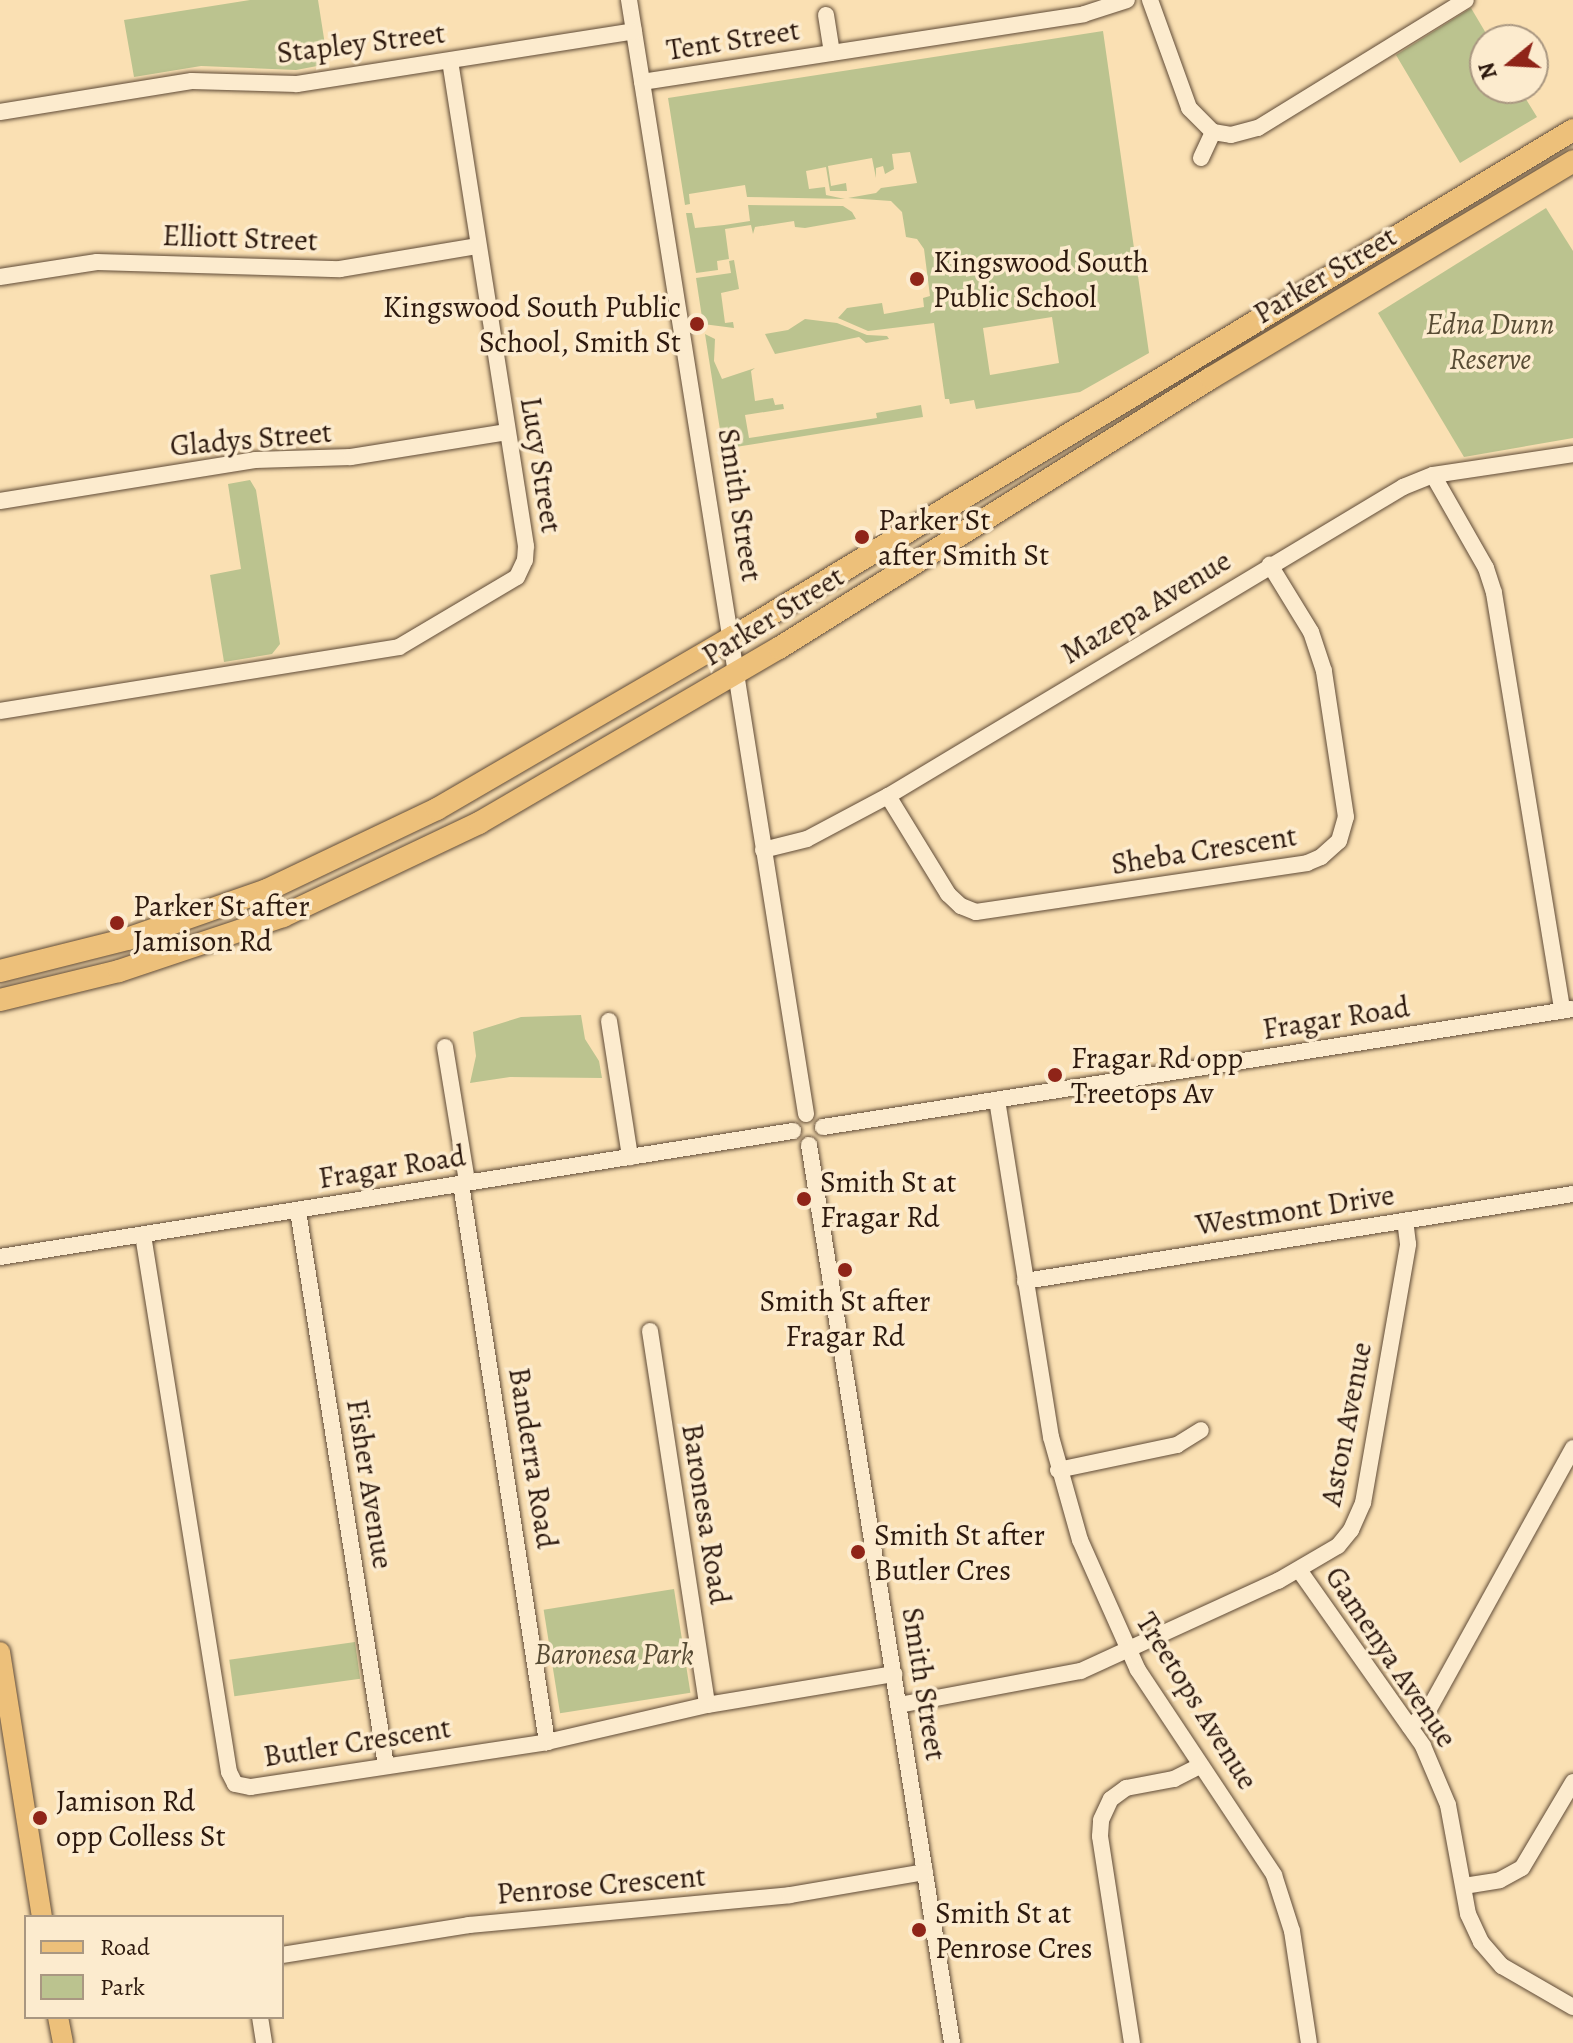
<!DOCTYPE html>
<style>
body{margin:0}
#map{position:relative;width:1573px;height:2043px;overflow:hidden;background:#fae0b3;font-family:Alegreya,serif}
div>[style]{position:absolute}
.green>*{inset:0;background:#bbc38f;transform-origin:0 0}
.roads{filter:drop-shadow(0 0 2px #604b37) drop-shadow(0 0 2px #604b37)}
.minor>*{height:16px;margin:-8px;padding:0 8px;transform-origin:8px;border-radius:8px;background:#fcebce}
.major>*{height:20px;margin:-10px;padding:0 10px;transform-origin:10px;border-radius:10px;background:#edc07a}
.highway>*{height:22px;margin:-11px;padding:0 11px;transform-origin:11px;border-radius:11px;background:#edc07a}
.dots>*{width:22px;height:22px;translate:-50% -50%;box-sizing:border-box;border:4px solid #fcebce;border-radius:50%}
span{translate:-50% -50%;white-space:nowrap;text-align:center;line-height:1.15;-webkit-text-stroke:7px #fcebce;paint-order:stroke}
.street-label{font-size:30px;color:#2d190e}
.poi-label{font-size:30px;color:#2d190e}
.left{translate:0 -50%;text-align:left}
.right{translate:-100% -50%;text-align:right}
.park-label{font-size:30px;color:#584c35;font-style:italic}
.legend{position:absolute;left:24px;top:1915px;width:260px;height:104px;box-sizing:border-box;background:#fcebce;border:2px solid #a99781;margin:0;padding:10px 14px;list-style:none;font-size:24px;color:#2d190e}
.legend li{display:flex;align-items:center;gap:16px;height:40px}
.legend b{width:40px;border:2px solid #a99781}
.north{position:absolute;left:1469px;top:24px;width:80px;height:80px;box-sizing:border-box;background:#fcebce;border:2px solid #a99781;border-radius:50%;rotate:252deg;font-size:22px;font-weight:700;line-height:32px;text-align:center;color:#2d190e}
.north::after{content:'';display:block;margin:auto;width:28px;height:36px;background:#8f2418;clip-path:polygon(50% 0,100% 100%,50% 72%,0 100%)}
</style>
<div id="map">
<div class="green">
<i style="clip-path:polygon(250px 0,318px 0,328px 64px,296px 70px,201px 66px,134px 77px,124px 20px)"></i>
<i style="clip-path:polygon(1471px 8px,1490px 40px,1485px 40px,1485px 88px,1519px 88px,1537px 117px,1460px 163px,1396px 55px)"></i>
<i style="clip-path:polygon(evenodd,1103px 31px,1149px 353px,1080px 392px,976px 409px,974px 400px,950px 404px,949px 399px,945px 399px,934px 323px,868px 331px,838px 318px,847px 308px,882px 303px,884px 314px,924px 307px,923px 298px,930px 296px,924px 249px,917px 239px,906px 237px,902px 212px,891px 201px,848px 198px,876px 193px,881px 188px,917px 183px,910px 152px,892px 154px,894px 169px,885px 174px,883px 166px,876px 168px,876px 178px,872px 158px,828px 166px,831px 186px,846px 183px,847px 191px,830px 191px,826px 167px,806px 171px,809px 189px,825px 187px,826px 195px,845px 199px,747px 197px,745px 185px,689px 194px,690px 204px,685px 205px,668px 98px,1103px 31px,1052px 317px,1059px 363px,990px 375px,983px 328px,1052px 317px)"></i>
<i style="clip-path:polygon(748px 205px,843px 206px,852px 212px,856px 219px,805px 228px,795px 227px,794px 221px,755px 227px,753px 234px,751px 225px,725px 229px,729px 259px,717px 261px,718px 270px,696px 273px,686px 213px,692px 213px,695px 228px,724px 225px,750px 221px)"></i>
<i style="clip-path:polygon(1546px 208px,1573px 251px,1573px 438px,1464px 457px,1378px 313px)"></i>
<i style="clip-path:polygon(734px 260px,739px 289px,721px 293px,725px 323px,733px 322px,734px 328px,703px 324px,696px 278px,731px 273px,729px 261px)"></i>
<i style="clip-path:polygon(805px 319px,837px 323px,867px 335px,887px 336px,889px 339px,866px 343px,859px 337px,775px 354px,765px 334px,788px 330px)"></i>
<i style="clip-path:polygon(705px 334px,715px 339px,714px 361px,722px 379px,755px 368px,751px 371px,755px 401px,773px 398px,775px 405px,783px 404px,784px 409px,745px 415px,749px 438px,877px 418px,876px 413px,921px 405px,923px 417px,723px 449px)"></i>
<i style="clip-path:polygon(250px 480px,256px 490px,280px 644px,272px 654px,224px 662px,210px 575px,241px 569px,228px 484px)"></i>
<i style="clip-path:polygon(581px 1015px,585px 1039px,599px 1061px,602px 1078px,510px 1077px,470px 1083px,476px 1056px,473px 1032px,521px 1017px)"></i>
<i style="left:674px;top:1589px;width:105px;height:132px;rotate:81deg"></i>
<i style="left:355px;top:1642px;width:37px;height:127px;rotate:82deg"></i>
</div>
<div class="roads">
<div class="minor">
<i style="left:629px;top:0;width:1128px;rotate:80.97deg"></i>
<i style="left:1150px;top:0;width:115px;rotate:70.1deg"></i>
<i style="left:1189px;top:108px;width:34px;rotate:45deg"></i>
<i style="left:1213px;top:132px;width:18px;rotate:9deg"></i>
<i style="left:1231px;top:135px;width:28px;rotate:-15deg"></i>
<i style="left:1258px;top:128px;width:244px;rotate:-31.6deg"></i>
<i style="left:826px;top:15px;width:38px;rotate:81deg"></i>
<i style="left:642px;top:82px;width:447px;rotate:-8.7deg"></i>
<i style="left:1084px;top:14px;width:45px;rotate:-18deg"></i>
<i style="left:0;top:112px;width:194px;rotate:-9.2deg"></i>
<i style="left:192px;top:81px;width:105px;rotate:1.6deg"></i>
<i style="left:297px;top:84px;width:341px;rotate:-8.9deg"></i>
<i style="left:1201px;top:158px;width:29px;rotate:-65deg"></i>
<i style="left:0;top:277px;width:98px;rotate:-8.8deg"></i>
<i style="left:97px;top:262px;width:243px;rotate:1.7deg"></i>
<i style="left:340px;top:269px;width:140px;rotate:-9.5deg"></i>
<i style="left:1433px;top:475px;width:107px;rotate:60.3deg"></i>
<i style="left:1486px;top:568px;width:26px;rotate:72deg"></i>
<i style="left:1494px;top:593px;width:423px;rotate:80.7deg"></i>
<i style="left:0;top:501px;width:258px;rotate:-9.1deg"></i>
<i style="left:255px;top:460px;width:96px;rotate:-1.8deg"></i>
<i style="left:351px;top:457px;width:158px;rotate:-9.1deg"></i>
<i style="left:0;top:711px;width:404px;rotate:-9.1deg"></i>
<i style="left:399px;top:647px;width:137px;rotate:-30.7deg"></i>
<i style="left:517px;top:577px;width:19px;rotate:-65deg"></i>
<i style="left:525px;top:560px;width:14px;rotate:-86deg"></i>
<i style="left:526px;top:546px;width:491px;rotate:-98.9deg"></i>
<i style="left:888px;top:796px;width:115px;rotate:58.5deg"></i>
<i style="left:948px;top:894px;width:18px;rotate:43deg"></i>
<i style="left:961px;top:906px;width:16px;rotate:22deg"></i>
<i style="left:976px;top:912px;width:335px;rotate:-8.4deg"></i>
<i style="left:1307px;top:863px;width:15px;rotate:-23deg"></i>
<i style="left:1321px;top:857px;width:24px;rotate:-42deg"></i>
<i style="left:1339px;top:841px;width:25px;rotate:-74deg"></i>
<i style="left:1346px;top:817px;width:148px;rotate:-98.6deg"></i>
<i style="left:1324px;top:671px;width:41px;rotate:-108.4deg"></i>
<i style="left:1311px;top:632px;width:79px;rotate:-121.5deg"></i>
<i style="left:763px;top:850px;width:45px;rotate:-14deg"></i>
<i style="left:807px;top:839px;width:92px;rotate:-28deg"></i>
<i style="left:888px;top:796px;width:601px;rotate:-30.96deg"></i>
<i style="left:1403px;top:487px;width:32px;rotate:-22deg"></i>
<i style="left:1433px;top:475px;width:142px;rotate:-8.5deg"></i>
<i style="left:609px;top:1021px;width:138px;rotate:81.2deg"></i>
<i style="left:445px;top:1047px;width:137px;rotate:80.7deg"></i>
<i style="left:997px;top:1100px;width:341px;rotate:80.9deg"></i>
<i style="left:1051px;top:1437px;width:107px;rotate:74.3deg"></i>
<i style="left:1080px;top:1540px;width:142px;rotate:66deg"></i>
<i style="left:1138px;top:1670px;width:246px;rotate:56.4deg"></i>
<i style="left:1274px;top:1875px;width:59px;rotate:72.2deg"></i>
<i style="left:1292px;top:1931px;width:113px;rotate:81.4deg"></i>
<i style="left:823px;top:1127px;width:759px;rotate:-8.94deg"></i>
<i style="left:809px;top:1145px;width:909px;rotate:80.95deg"></i>
<i style="left:461px;top:1184px;width:565px;rotate:81.24deg"></i>
<i style="left:298px;top:1211px;width:562px;rotate:80.99deg"></i>
<i style="left:143px;top:1235px;width:544px;rotate:80.9deg"></i>
<i style="left:229px;top:1772px;width:13px;rotate:63deg"></i>
<i style="left:235px;top:1784px;width:16px;rotate:11deg"></i>
<i style="left:251px;top:1787px;width:299px;rotate:-8.6deg"></i>
<i style="left:547px;top:1742px;width:164px;rotate:-13deg"></i>
<i style="left:707px;top:1705px;width:190px;rotate:-9.4deg"></i>
<i style="left:0;top:1257px;width:803px;rotate:-9.03deg"></i>
<i style="left:1025px;top:1281px;width:555px;rotate:-9.02deg"></i>
<i style="left:650px;top:1331px;width:378px;rotate:81.3deg"></i>
<i style="left:1058px;top:1470px;width:122px;rotate:-11.9deg"></i>
<i style="left:1177px;top:1445px;width:28px;rotate:-32deg"></i>
<i style="left:1299px;top:1570px;width:215px;rotate:54.8deg"></i>
<i style="left:1423px;top:1746px;width:64px;rotate:67deg"></i>
<i style="left:1448px;top:1805px;width:111px;rotate:79.6deg"></i>
<i style="left:1468px;top:1914px;width:31px;rotate:65deg"></i>
<i style="left:1481px;top:1942px;width:32px;rotate:49deg"></i>
<i style="left:1502px;top:1966px;width:82px;rotate:30deg"></i>
<i style="left:899px;top:1705px;width:185px;rotate:-10.6deg"></i>
<i style="left:1081px;top:1671px;width:217px;rotate:-24.6deg"></i>
<i style="left:1278px;top:1581px;width:69px;rotate:-30.3deg"></i>
<i style="left:1338px;top:1546px;width:21px;rotate:-51deg"></i>
<i style="left:1351px;top:1530px;width:30px;rotate:-66deg"></i>
<i style="left:1363px;top:1503px;width:263px;rotate:-80.1deg"></i>
<i style="left:1408px;top:1244px;width:23px;rotate:-97deg"></i>
<i style="left:1410px;top:1727px;width:26px;rotate:-43deg"></i>
<i style="left:1429px;top:1709px;width:298px;rotate:-61.1deg"></i>
<i style="left:1464px;top:1886px;width:36px;rotate:-9deg"></i>
<i style="left:1500px;top:1880px;width:25px;rotate:-29deg"></i>
<i style="left:1522px;top:1868px;width:100px;rotate:-59.3deg"></i>
<i style="left:282px;top:1955px;width:189px;rotate:-9.1deg"></i>
<i style="left:469px;top:1925px;width:322px;rotate:-5.3deg"></i>
<i style="left:790px;top:1895px;width:137px;rotate:-9.7deg"></i>
<i style="left:260px;top:2017px;width:26px;rotate:81deg"></i>
<i style="left:1132px;top:2043px;width:209px;rotate:-98.8deg"></i>
<i style="left:1100px;top:1836px;width:16px;rotate:-86deg"></i>
<i style="left:1101px;top:1820px;width:23px;rotate:-65deg"></i>
<i style="left:1111px;top:1799px;width:19px;rotate:-36deg"></i>
<i style="left:1126px;top:1788px;width:49px;rotate:-10.6deg"></i>
<i style="left:1174px;top:1779px;width:29px;rotate:-27deg"></i>
</div>
<div class="major">
<i style="left:0;top:1652px;width:268px;rotate:81deg"></i>
<i style="left:58px;top:2017px;width:26px;rotate:79deg"></i>
</div>
<div class="highway">
<i style="left:0;top:971px;width:131px;rotate:-14.1deg"></i>
<i style="left:127px;top:939px;width:148px;rotate:-19.3deg"></i>
<i style="left:267px;top:890px;width:188px;rotate:-25.5deg"></i>
<i style="left:437px;top:809px;width:342px;rotate:-30.2deg"></i>
<i style="left:733px;top:637px;width:981px;rotate:-31.11deg"></i>
<i style="left:0;top:1000px;width:122px;rotate:-13.7deg"></i>
<i style="left:119px;top:971px;width:173px;rotate:-18.5deg"></i>
<i style="left:283px;top:916px;width:217px;rotate:-25.4deg"></i>
<i style="left:479px;top:823px;width:347px;rotate:-30.3deg"></i>
<i style="left:779px;top:648px;width:509px;rotate:-32.01deg"></i>
<i style="left:1211px;top:378px;width:422px;rotate:-30.9deg"></i>
</div>
</div>
<div class="dots">
<i style="left:917px;top:279px;background:#8f2418"></i>
<i style="left:697px;top:324px;background:#8f2418"></i>
<i style="left:862px;top:537px;background:#8f2418"></i>
<i style="left:117px;top:923px;background:#8f2418"></i>
<i style="left:1055px;top:1075px;background:#8f2418"></i>
<i style="left:804px;top:1199px;background:#8f2418"></i>
<i style="left:845px;top:1270px;background:#8f2418"></i>
<i style="left:858px;top:1552px;background:#8f2418"></i>
<i style="left:40px;top:1818px;background:#8f2418"></i>
<i style="left:919px;top:1930px;background:#8f2418"></i>
</div>
<div class="street-label">
<span style="left:733px;top:40px;rotate:-9deg">Tent Street</span>
<span style="left:361px;top:43px;rotate:-7deg">Stapley Street</span>
<span style="left:240px;top:238px;rotate:2deg">Elliott Street</span>
<span style="left:1325px;top:275px;rotate:-31deg">Parker Street</span>
<span style="left:251px;top:439px;rotate:-5deg">Gladys Street</span>
<span style="left:541px;top:465px;rotate:81deg">Lucy Street</span>
<span style="left:740px;top:505px;rotate:81deg">Smith Street</span>
<span style="left:1146px;top:607px;rotate:-31deg">Mazepa Avenue</span>
<span style="left:773px;top:616px;rotate:-32deg">Parker Street</span>
<span style="left:1204px;top:850px;rotate:-9deg">Sheba Crescent</span>
<span style="left:1336px;top:1018px;rotate:-9deg">Fragar Road</span>
<span style="left:392px;top:1167px;rotate:-9deg">Fragar Road</span>
<span style="left:1295px;top:1210px;rotate:-9deg">Westmont Drive</span>
<span style="left:1346px;top:1424px;rotate:-79deg">Aston Avenue</span>
<span style="left:533px;top:1458px;rotate:81deg">Banderra Road</span>
<span style="left:370px;top:1484px;rotate:81deg">Fisher Avenue</span>
<span style="left:706px;top:1514px;rotate:81deg">Baronesa Road</span>
<span style="left:1391px;top:1657px;rotate:56deg">Gamenya Avenue</span>
<span style="left:924px;top:1684px;rotate:81deg">Smith Street</span>
<span style="left:1197px;top:1701px;rotate:58deg">Treetops Avenue</span>
<span style="left:357px;top:1742px;rotate:-9deg">Butler Crescent</span>
<span style="left:601px;top:1885px;rotate:-5deg">Penrose Crescent</span>
</div>
<div class="poi-label">
<span class="left" style="left:933px;top:279px">Kingswood South<br>Public School</span>
<span class="right" style="left:681px;top:324px">Kingswood South Public<br>School, Smith St</span>
<span class="left" style="left:878px;top:537px">Parker St<br>after Smith St</span>
<span class="left" style="left:133px;top:923px">Parker St after<br>Jamison Rd</span>
<span class="left" style="left:1071px;top:1075px">Fragar Rd opp<br>Treetops Av</span>
<span class="left" style="left:820px;top:1199px">Smith St at<br>Fragar Rd</span>
<span style="left:845px;top:1318px">Smith St after<br>Fragar Rd</span>
<span class="left" style="left:874px;top:1552px">Smith St after<br>Butler Cres</span>
<span class="left" style="left:56px;top:1818px">Jamison Rd<br>opp Colless St</span>
<span class="left" style="left:935px;top:1930px">Smith St at<br>Penrose Cres</span>
</div>
<div class="park-label">
<span style="left:1490px;top:341px">Edna Dunn<br>Reserve</span>
<span style="left:614px;top:1654px">Baronesa Park</span>
</div>
<ul class="legend">
<li><b style="height:10px;background:#edc07a"></b>Road</li>
<li><b style="height:22px;background:#bbc38f"></b>Park</li>
</ul>
<div class="north">N</div>
</div>
